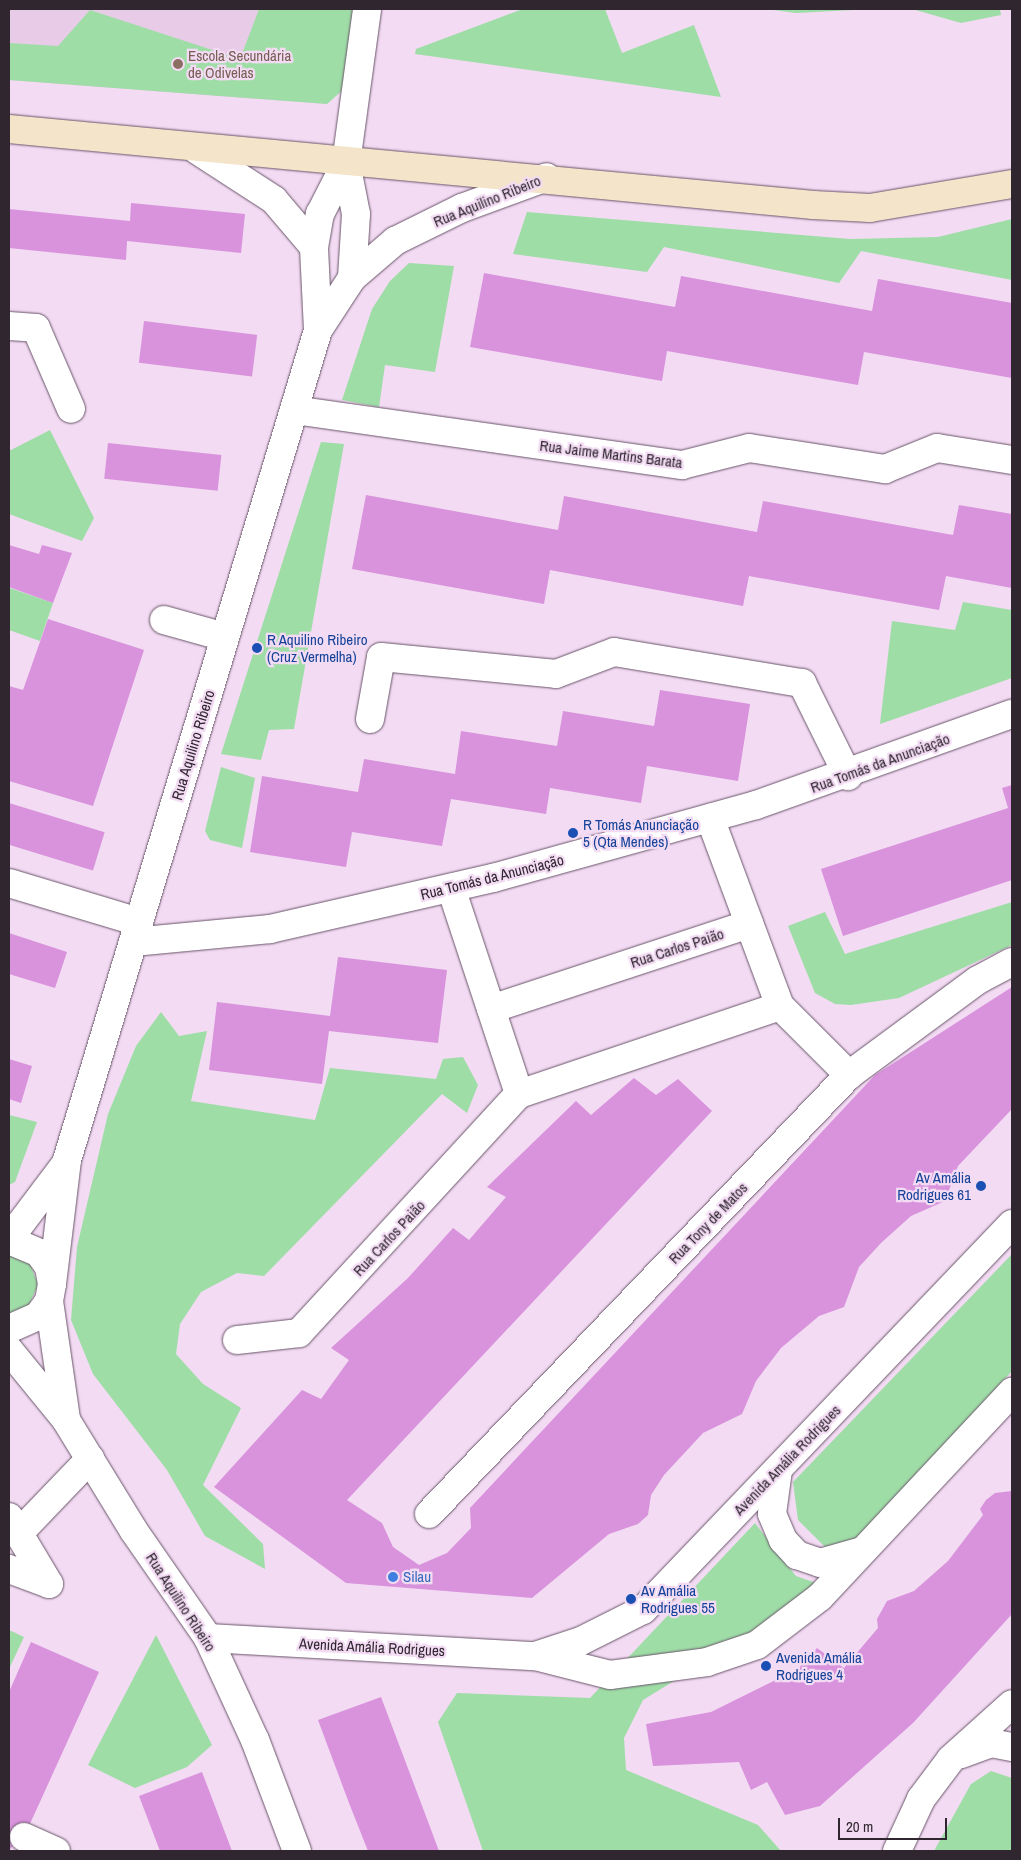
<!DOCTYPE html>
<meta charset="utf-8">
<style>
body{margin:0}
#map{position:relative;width:1021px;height:1860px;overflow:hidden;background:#f2dbf3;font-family:"Archivo Narrow",sans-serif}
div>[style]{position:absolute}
.built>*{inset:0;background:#e7cbe7}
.green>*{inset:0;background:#9fdda7}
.building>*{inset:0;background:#d992dc;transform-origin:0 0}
.roads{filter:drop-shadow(0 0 1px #695569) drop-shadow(0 0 1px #695569)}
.pedestrian>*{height:28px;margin:-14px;padding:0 14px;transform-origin:14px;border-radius:14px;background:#fff}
.minor>*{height:28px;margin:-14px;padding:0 14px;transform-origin:14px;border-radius:14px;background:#fff}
.secondary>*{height:28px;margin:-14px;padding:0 14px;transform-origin:14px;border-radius:14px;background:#f4e4ca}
.dots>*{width:14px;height:14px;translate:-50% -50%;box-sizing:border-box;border:2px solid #f2dbf3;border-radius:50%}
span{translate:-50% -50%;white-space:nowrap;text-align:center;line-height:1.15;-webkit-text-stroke:4.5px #f2dbf3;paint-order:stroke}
.education-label{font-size:15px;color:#785e54}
.left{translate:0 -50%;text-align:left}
.street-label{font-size:15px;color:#2f262f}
.transit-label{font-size:15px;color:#164399}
.right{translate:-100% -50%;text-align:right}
.shop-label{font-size:15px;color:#366cbe}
.frame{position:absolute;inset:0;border:10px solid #2f262f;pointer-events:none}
.scale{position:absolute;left:838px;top:1818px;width:109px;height:22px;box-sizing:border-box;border:2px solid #2f262f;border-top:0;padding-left:6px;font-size:15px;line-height:18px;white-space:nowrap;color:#2f262f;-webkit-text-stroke:4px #f2dbf3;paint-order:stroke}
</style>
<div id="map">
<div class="built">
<i style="clip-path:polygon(9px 9px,356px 9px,327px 104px,9px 80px)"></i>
</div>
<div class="green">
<i style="clip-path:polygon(259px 9px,356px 9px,344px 89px,327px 104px,9px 80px,9px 43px,58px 46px,90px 10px,240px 59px)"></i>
<i style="clip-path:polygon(523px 9px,605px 9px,622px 53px,694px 25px,721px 97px,415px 54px,416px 49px)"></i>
<i style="clip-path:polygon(766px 9px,873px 9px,796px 13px)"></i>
<i style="clip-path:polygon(912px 9px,1000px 9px,1001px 15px,961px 23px)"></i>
<i style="clip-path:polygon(527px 212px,850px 239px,938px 237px,1012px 219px,1012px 280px,861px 251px,839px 283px,664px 247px,647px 272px,513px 254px)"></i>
<i style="clip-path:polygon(409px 263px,454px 266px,435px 372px,385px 365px,379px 407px,342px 400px,372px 309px,390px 281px)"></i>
<i style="clip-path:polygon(50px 430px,94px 518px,82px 541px,9px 514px,9px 451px)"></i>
<i style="clip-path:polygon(321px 442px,344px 444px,294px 729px,269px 730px,261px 760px,221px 754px)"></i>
<i style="clip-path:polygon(10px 588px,53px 603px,40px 641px,9px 630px)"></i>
<i style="clip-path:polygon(963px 602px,1012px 610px,1012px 678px,880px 724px,892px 621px,955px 630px)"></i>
<i style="clip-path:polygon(221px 767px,255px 778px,242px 848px,210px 840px,205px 831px)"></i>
<i style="clip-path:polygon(1012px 902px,1012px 945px,899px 998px,851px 1005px,835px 1004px,815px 993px,788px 926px,825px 912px,845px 954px)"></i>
<i style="clip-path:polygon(161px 1012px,179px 1036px,207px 1031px,191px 1101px,315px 1120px,330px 1068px,436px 1079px,443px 1059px,463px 1057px,478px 1085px,467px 1113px,442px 1094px,264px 1276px,237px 1273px,201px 1292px,180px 1324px,176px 1354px,203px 1384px,241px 1408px,203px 1485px,263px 1544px,265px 1569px,205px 1536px,167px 1470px,93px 1374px,71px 1320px,77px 1247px,108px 1114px,136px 1046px)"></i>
<i style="clip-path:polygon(9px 1115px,37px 1122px,15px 1182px,9px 1185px)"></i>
<i style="clip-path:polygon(9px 1254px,30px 1263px,38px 1285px,28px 1307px,9px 1315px)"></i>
<i style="clip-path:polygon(1012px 1254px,1012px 1371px,862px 1536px,837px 1549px,825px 1547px,798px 1520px,793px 1482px)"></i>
<i style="clip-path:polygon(755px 1523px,796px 1576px,816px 1583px,781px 1615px,643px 1700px,624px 1738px,626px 1770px,758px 1825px,781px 1851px,483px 1851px,438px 1722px,457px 1693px,590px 1698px)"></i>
<i style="clip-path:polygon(9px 1630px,24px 1637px,9px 1669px)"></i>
<i style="clip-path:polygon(156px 1635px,212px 1745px,187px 1767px,135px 1788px,88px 1765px)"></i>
<i style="clip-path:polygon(991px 1771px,1012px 1778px,1012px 1851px,934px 1851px,971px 1784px)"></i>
</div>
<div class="building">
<i style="clip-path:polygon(131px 203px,245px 214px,241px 253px,127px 241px,126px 260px,9px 248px,9px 209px,130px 221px)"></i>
<i style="clip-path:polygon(484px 273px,675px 307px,681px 276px,872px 311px,878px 279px,1012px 303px,1012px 378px,864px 352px,858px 385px,667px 351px,662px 381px,470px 347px)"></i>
<i style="left:144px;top:321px;width:114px;height:42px;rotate:7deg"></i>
<i style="left:108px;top:443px;width:114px;height:36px;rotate:6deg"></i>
<i style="clip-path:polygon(366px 495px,558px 530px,564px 496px,757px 532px,763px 501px,953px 535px,959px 505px,1012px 514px,1012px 588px,946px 576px,939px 610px,749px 576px,743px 606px,550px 570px,544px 604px,352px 569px)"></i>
<i style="clip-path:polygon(9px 545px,39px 554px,42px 545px,72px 553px,53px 603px,9px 587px)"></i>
<i style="clip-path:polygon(48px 619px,144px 650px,93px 806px,9px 781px,9px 686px,23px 690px)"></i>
<i style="clip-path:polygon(660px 690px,750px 704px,738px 781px,647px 766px,641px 803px,550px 788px,546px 814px,451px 799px,442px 846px,352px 832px,346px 867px,250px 852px,262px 776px,358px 792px,364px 759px,455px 774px,461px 731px,557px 746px,563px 711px,654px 726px)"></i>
<i style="clip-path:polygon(1012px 785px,1012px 880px,843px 936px,821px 869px,1008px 808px,1002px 788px)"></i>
<i style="left:9px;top:803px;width:100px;height:40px;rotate:17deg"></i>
<i style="clip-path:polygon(9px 933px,67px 952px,55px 988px,9px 974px)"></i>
<i style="clip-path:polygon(338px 957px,447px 970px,438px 1043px,329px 1031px,322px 1084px,209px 1070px,217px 1002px,330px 1016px)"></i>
<i style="clip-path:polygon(1012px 987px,1012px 1109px,958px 1166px,945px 1201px,911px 1216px,881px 1243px,859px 1267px,844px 1307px,819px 1316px,781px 1348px,756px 1381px,742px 1414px,703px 1433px,664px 1475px,651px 1495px,648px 1515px,638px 1524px,609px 1534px,532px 1598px,346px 1583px,214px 1487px,302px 1390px,321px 1399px,349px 1360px,331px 1348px,408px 1278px,453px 1228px,469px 1240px,506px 1197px,487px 1187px,576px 1101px,591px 1115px,634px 1078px,656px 1095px,678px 1079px,712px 1111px,347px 1500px,382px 1523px,393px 1547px,419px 1565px,447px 1553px,471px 1528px,470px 1508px,875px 1075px)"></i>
<i style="clip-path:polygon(9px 1059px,32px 1066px,21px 1103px,9px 1099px)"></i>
<i style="clip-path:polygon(1012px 1491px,1012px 1614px,913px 1723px,820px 1806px,785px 1815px,767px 1782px,751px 1790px,739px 1762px,653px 1766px,646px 1724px,711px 1712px,798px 1669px,817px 1648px,844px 1668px,878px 1628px,877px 1619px,887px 1601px,914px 1591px,948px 1561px,983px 1515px,980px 1509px,986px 1500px,995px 1493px)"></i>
<i style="clip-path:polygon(31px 1642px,99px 1672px,24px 1837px,20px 1835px,9px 1851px,9px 1692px)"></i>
<i style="clip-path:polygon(381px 1697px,412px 1779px,439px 1851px,368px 1851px,349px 1803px,318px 1720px)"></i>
<i style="clip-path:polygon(202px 1772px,232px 1851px,160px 1851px,139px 1796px)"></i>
</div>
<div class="roads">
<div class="pedestrian">
<i style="left:346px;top:163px;width:155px;rotate:-82.2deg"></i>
</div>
<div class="minor">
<i style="left:197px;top:150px;width:92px;rotate:33deg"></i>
<i style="left:274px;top:200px;width:62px;rotate:49.6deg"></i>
<i style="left:346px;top:163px;width:52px;rotate:78.9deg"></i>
<i style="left:356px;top:214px;width:64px;rotate:93.6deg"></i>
<i style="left:9px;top:326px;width:27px;rotate:4deg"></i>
<i style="left:36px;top:328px;width:88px;rotate:66.6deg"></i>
<i style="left:318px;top:330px;width:83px;rotate:-92.8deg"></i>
<i style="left:314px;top:247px;width:34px;rotate:-80deg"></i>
<i style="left:320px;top:214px;width:57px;rotate:-63deg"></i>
<i style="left:294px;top:410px;width:392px;rotate:8.1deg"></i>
<i style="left:682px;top:465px;width:69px;rotate:-14.2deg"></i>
<i style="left:749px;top:448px;width:138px;rotate:8.8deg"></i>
<i style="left:885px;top:469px;width:56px;rotate:-22deg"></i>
<i style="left:937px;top:448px;width:76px;rotate:9.1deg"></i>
<i style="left:164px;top:620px;width:63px;rotate:15.6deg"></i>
<i style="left:370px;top:719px;width:63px;rotate:-79.9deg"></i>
<i style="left:381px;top:657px;width:176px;rotate:5.5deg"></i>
<i style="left:556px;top:674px;width:62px;rotate:-20.8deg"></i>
<i style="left:614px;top:652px;width:191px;rotate:9.4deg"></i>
<i style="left:802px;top:683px;width:104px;rotate:63.7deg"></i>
<i style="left:710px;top:818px;width:201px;rotate:69.6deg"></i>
<i style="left:780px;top:1006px;width:98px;rotate:45deg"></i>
<i style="left:9px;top:883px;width:136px;rotate:16.7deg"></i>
<i style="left:451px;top:888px;width:217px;rotate:71.7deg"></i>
<i style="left:133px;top:942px;width:138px;rotate:-5.4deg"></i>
<i style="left:270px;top:929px;width:229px;rotate:-12.9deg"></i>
<i style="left:493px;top:878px;width:273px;rotate:-15.5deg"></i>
<i style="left:756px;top:805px;width:272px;rotate:-19.6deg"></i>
<i style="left:491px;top:1009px;width:272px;rotate:-18.2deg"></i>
<i style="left:9px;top:1239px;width:91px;rotate:-53deg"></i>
<i style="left:9px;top:1240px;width:33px;rotate:23deg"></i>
<i style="left:39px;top:1253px;width:17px;rotate:54deg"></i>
<i style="left:49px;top:1267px;width:17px;rotate:80deg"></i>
<i style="left:52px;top:1284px;width:17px;rotate:100deg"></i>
<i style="left:49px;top:1301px;width:19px;rotate:126deg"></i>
<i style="left:38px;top:1316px;width:32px;rotate:156deg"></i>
<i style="left:52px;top:1284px;width:125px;rotate:-83.1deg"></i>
<i style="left:67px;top:1160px;width:867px;rotate:-73.17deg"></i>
<i style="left:318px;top:330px;width:62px;rotate:-56.8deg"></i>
<i style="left:352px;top:278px;width:57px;rotate:-40.7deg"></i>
<i style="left:395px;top:241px;width:75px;rotate:-26.2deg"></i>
<i style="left:462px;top:208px;width:90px;rotate:-20deg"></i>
<i style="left:49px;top:1301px;width:119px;rotate:81.8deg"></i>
<i style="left:237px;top:1340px;width:62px;rotate:-6.4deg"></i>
<i style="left:299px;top:1333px;width:325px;rotate:-47.4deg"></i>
<i style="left:519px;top:1094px;width:275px;rotate:-18.6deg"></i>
<i style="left:9px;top:1350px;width:90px;rotate:50.8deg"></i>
<i style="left:66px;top:1420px;width:130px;rotate:58.5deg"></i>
<i style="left:134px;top:1531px;width:130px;rotate:55.3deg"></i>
<i style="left:208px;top:1638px;width:112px;rotate:65.3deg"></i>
<i style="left:255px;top:1740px;width:119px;rotate:69.3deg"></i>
<i style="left:778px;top:1470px;width:44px;rotate:97.8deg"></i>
<i style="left:772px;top:1514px;width:28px;rotate:67deg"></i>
<i style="left:783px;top:1540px;width:21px;rotate:47deg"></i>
<i style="left:797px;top:1555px;width:24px;rotate:19deg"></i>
<i style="left:820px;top:1563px;width:44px;rotate:-15.9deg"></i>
<i style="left:429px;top:1514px;width:608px;rotate:-46.27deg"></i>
<i style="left:849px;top:1075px;width:160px;rotate:-36.4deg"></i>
<i style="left:978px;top:980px;width:38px;rotate:-28deg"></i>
<i style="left:9px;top:1517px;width:78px;rotate:59.2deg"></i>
<i style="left:49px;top:1584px;width:43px;rotate:-159.4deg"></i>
<i style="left:19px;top:1533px;width:103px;rotate:-46.2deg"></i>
<i style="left:208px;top:1638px;width:327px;rotate:3.2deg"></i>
<i style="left:535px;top:1656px;width:77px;rotate:14.2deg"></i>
<i style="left:610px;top:1675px;width:98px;rotate:-7.6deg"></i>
<i style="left:707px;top:1662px;width:53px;rotate:-18.8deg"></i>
<i style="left:757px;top:1645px;width:79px;rotate:-37.3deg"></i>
<i style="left:820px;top:1597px;width:281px;rotate:-46.9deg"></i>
<i style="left:535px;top:1656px;width:48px;rotate:-18.1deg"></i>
<i style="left:581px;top:1641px;width:69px;rotate:-26.6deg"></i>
<i style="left:643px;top:1610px;width:534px;rotate:-46.29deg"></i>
<i style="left:961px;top:1754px;width:32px;rotate:-20deg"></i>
<i style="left:991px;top:1743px;width:21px;rotate:11deg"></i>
<i style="left:24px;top:1837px;width:35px;rotate:24deg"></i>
<i style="left:897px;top:1851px;width:57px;rotate:-65.2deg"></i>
<i style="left:921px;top:1799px;width:50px;rotate:-53.1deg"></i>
<i style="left:951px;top:1759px;width:82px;rotate:-42deg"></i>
</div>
<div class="secondary">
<i style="left:9px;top:129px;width:808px;rotate:5.4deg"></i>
<i style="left:813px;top:205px;width:57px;rotate:3deg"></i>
<i style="left:870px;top:208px;width:144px;rotate:-9.6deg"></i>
</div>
</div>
<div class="dots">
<i style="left:178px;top:64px;background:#8d6e63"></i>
<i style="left:257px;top:648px;background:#1a4fb4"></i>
<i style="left:573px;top:833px;background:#1a4fb4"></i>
<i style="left:981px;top:1186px;background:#1a4fb4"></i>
<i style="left:393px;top:1577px;background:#3f7fe0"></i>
<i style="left:631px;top:1599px;background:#1a4fb4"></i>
<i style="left:766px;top:1666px;background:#1a4fb4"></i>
</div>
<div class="education-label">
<span class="left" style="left:188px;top:64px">Escola Secundária<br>de Odivelas</span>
</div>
<div class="street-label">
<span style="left:487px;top:201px;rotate:-22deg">Rua Aquilino Ribeiro</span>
<span style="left:611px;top:454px;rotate:7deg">Rua Jaime Martins Barata</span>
<span style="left:193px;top:745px;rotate:-73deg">Rua Aquilino Ribeiro</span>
<span style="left:880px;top:763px;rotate:-20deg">Rua Tomás da Anunciação</span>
<span style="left:492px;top:877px;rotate:-14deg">Rua Tomás da Anunciação</span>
<span style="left:677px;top:948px;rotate:-18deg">Rua Carlos Paião</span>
<span style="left:708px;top:1223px;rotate:-46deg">Rua Tony de Matos</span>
<span style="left:389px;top:1238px;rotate:-47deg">Rua Carlos Paião</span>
<span style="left:787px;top:1460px;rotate:-46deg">Avenida Amália Rodrigues</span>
<span style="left:181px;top:1602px;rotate:57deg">Rua Aquilino Ribeiro</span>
<span style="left:372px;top:1647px;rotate:3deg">Avenida Amália Rodrigues</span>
</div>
<div class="transit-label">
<span class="left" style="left:267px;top:648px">R Aquilino Ribeiro<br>(Cruz Vermelha)</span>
<span class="left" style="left:583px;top:833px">R Tomás Anunciação<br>5 (Qta Mendes)</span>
<span class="right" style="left:971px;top:1186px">Av Amália<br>Rodrigues 61</span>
<span class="left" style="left:641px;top:1599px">Av Amália<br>Rodrigues 55</span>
<span class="left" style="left:776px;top:1666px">Avenida Amália<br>Rodrigues 4</span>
</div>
<div class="shop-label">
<span class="left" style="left:403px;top:1577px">Silau</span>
</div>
<div class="frame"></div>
<div class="scale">20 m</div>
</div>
